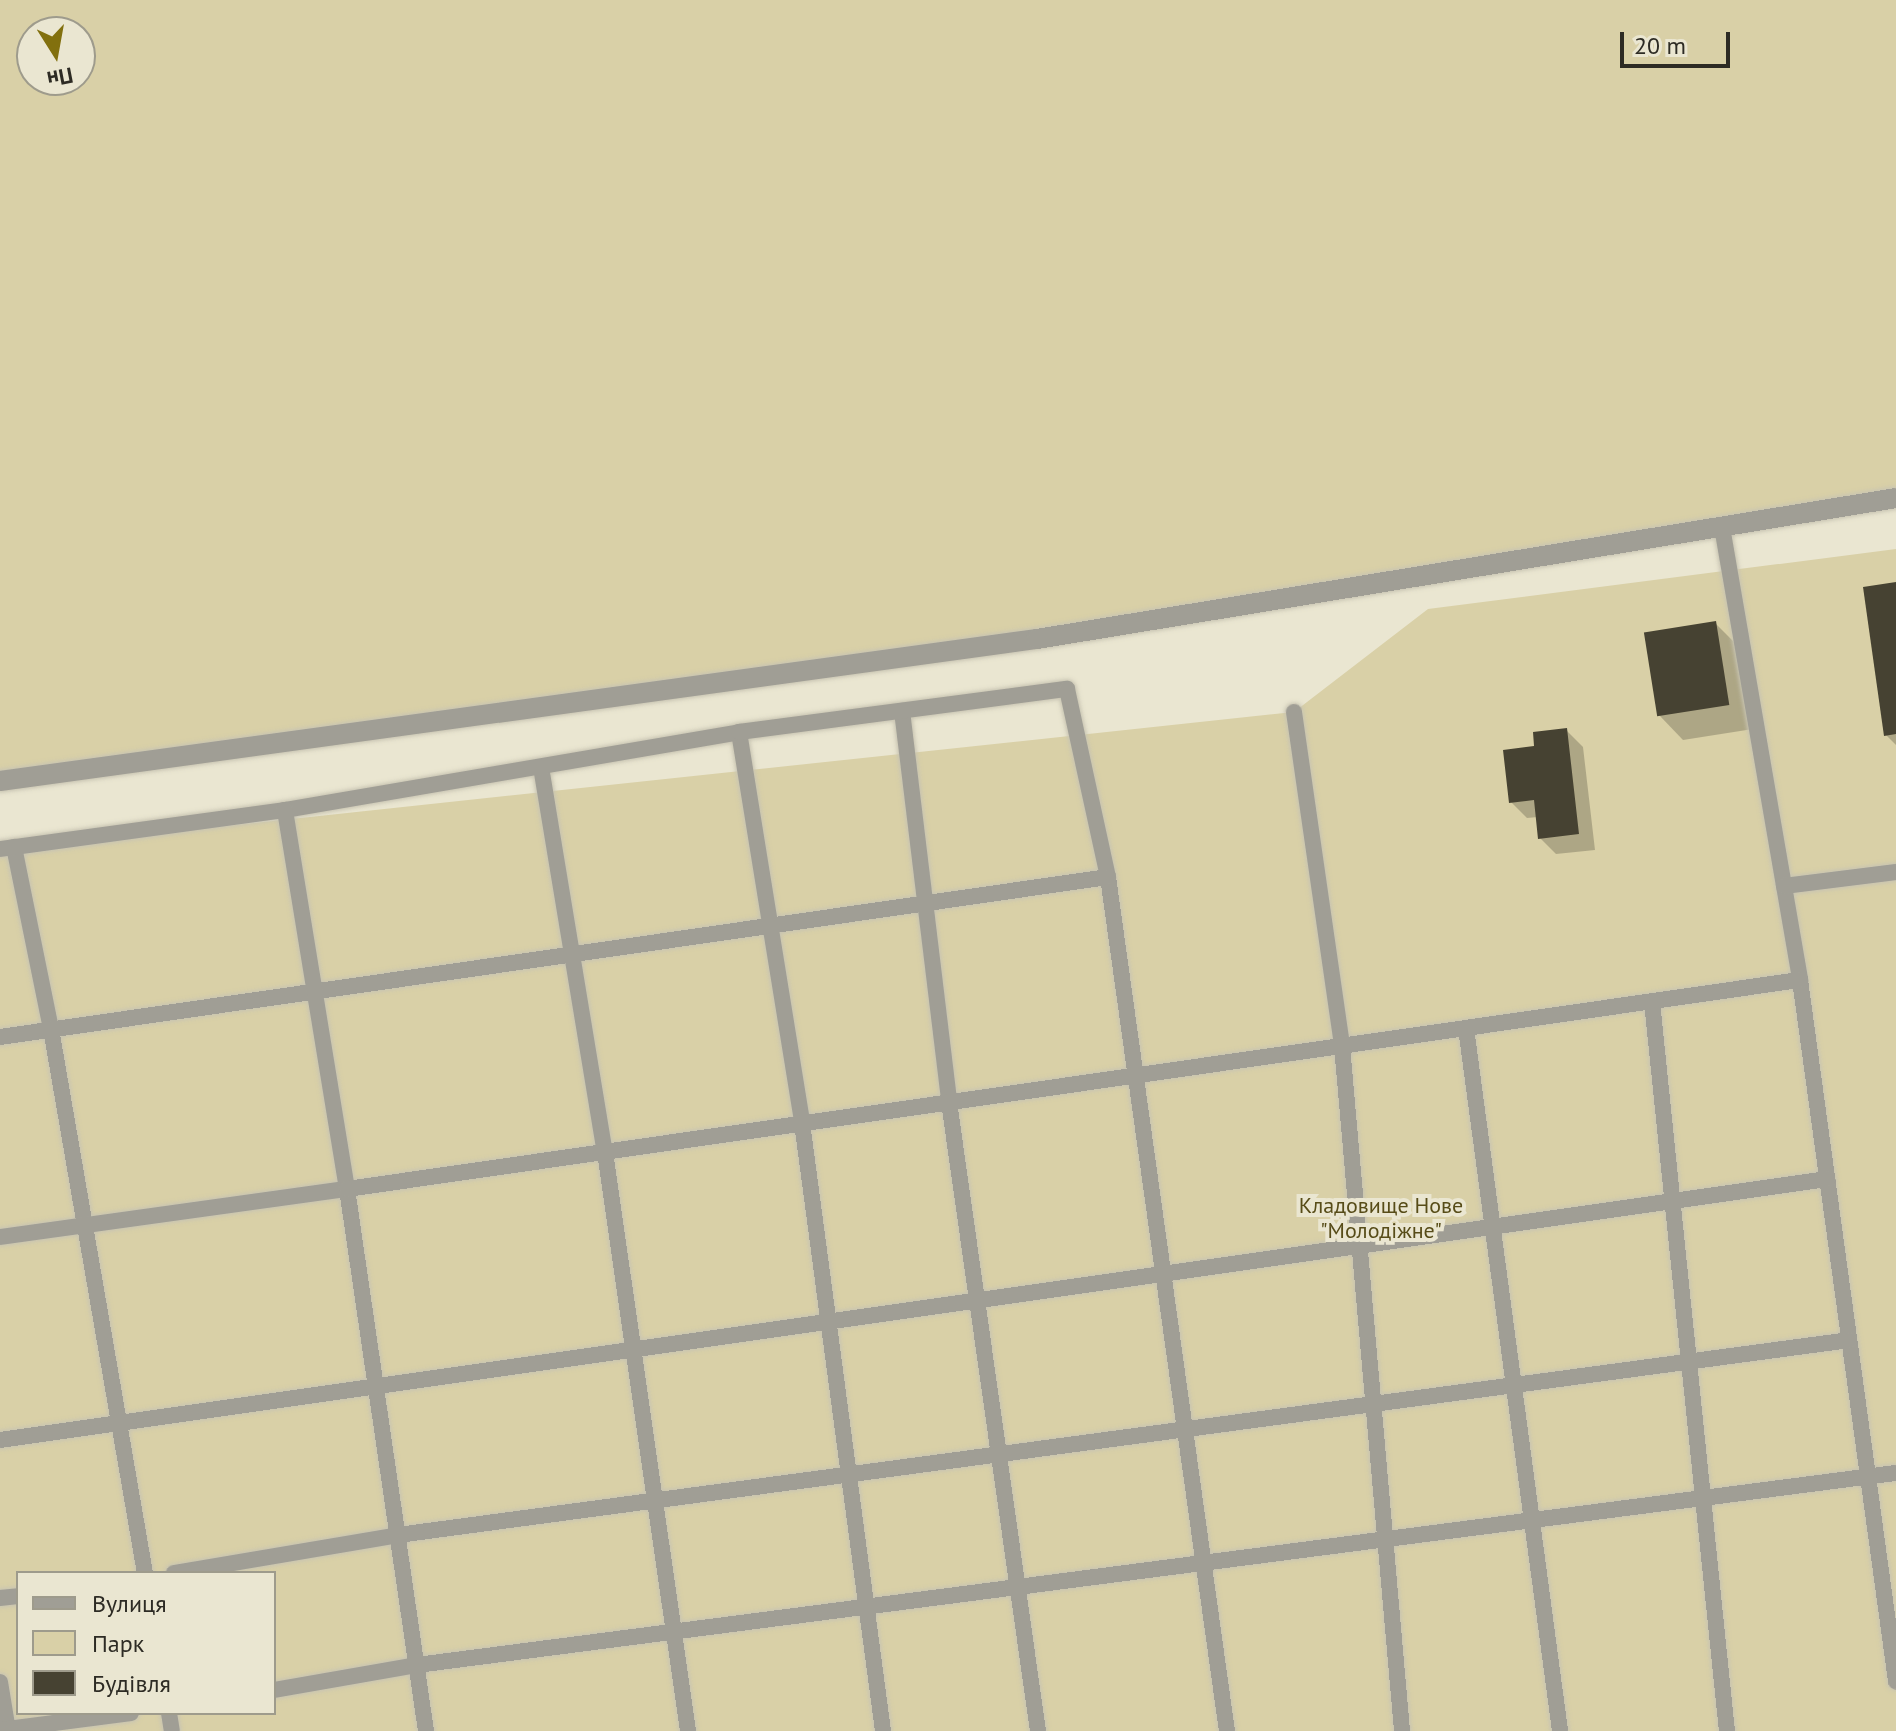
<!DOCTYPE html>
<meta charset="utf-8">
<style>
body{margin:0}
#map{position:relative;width:1896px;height:1731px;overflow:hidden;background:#eae6d1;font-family:"PT Sans",sans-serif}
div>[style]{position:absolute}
.green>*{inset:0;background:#d9d0a7}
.shadow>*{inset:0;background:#0003}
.building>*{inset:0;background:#464232;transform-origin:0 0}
.roads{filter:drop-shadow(0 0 2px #c8c4b2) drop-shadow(0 0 2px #c8c4b2)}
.service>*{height:16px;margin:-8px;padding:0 8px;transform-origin:8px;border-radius:8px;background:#a09e95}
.tertiary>*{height:20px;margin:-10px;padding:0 10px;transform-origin:10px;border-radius:10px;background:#a09e95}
span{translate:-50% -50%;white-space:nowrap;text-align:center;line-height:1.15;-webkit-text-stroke:8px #eae6d1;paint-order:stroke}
.park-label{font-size:22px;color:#574c18}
.legend{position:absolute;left:16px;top:1571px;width:260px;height:144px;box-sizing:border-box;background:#eae6d1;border:2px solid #9e9b8c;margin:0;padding:10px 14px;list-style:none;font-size:24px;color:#2d2b24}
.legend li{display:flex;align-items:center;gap:16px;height:40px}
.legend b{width:40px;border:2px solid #9e9b8c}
.north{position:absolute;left:16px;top:16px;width:80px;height:80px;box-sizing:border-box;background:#eae6d1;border:2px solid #9e9b8c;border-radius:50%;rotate:169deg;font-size:22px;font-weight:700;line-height:32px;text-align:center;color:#2d2b24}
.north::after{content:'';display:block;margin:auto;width:28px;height:36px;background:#82700e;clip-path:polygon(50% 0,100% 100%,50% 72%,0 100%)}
.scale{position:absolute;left:1620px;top:32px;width:110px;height:36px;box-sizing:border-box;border:4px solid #2d2b24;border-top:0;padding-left:10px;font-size:24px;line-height:28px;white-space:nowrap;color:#2d2b24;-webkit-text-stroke:6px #eae6d1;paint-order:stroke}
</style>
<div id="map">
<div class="green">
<i style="clip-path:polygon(evenodd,0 0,1896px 0,1896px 498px,1037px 639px,0 781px,0 0,32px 32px,80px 32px,80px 80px,32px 80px,32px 32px)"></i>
<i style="clip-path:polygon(evenodd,1896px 549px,1896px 1731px,0 1731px,0 850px,1294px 712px,1428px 609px,1896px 549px,18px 1573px,274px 1573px,274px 1713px,18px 1713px,18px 1573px)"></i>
</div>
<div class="shadow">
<i style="clip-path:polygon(1896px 584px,1896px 745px,1886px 735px)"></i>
<i style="clip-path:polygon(1715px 623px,1740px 648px,1753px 729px,1683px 740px,1659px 715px)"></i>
<i style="clip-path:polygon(1566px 730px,1583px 747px,1595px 850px,1556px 854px,1540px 838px,1538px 817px,1527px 818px,1511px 802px,1537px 748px)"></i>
</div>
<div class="building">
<i style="clip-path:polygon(1896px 582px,1896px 734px,1884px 736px,1863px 587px)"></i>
<i style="left:1716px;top:621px;width:85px;height:73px;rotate:81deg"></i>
<i style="clip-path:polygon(1567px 728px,1579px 834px,1538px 839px,1534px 800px,1509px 803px,1503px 750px,1534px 746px,1533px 732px)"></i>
</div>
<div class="roads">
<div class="service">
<i style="left:1722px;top:527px;width:460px;rotate:80.2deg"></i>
<i style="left:1800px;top:980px;width:708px;rotate:82.2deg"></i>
<i style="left:902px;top:711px;width:394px;rotate:83.1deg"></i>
<i style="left:949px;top:1102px;width:635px;rotate:81.95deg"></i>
<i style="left:1294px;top:712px;width:337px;rotate:81.8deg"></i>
<i style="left:1342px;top:1046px;width:688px;rotate:84.99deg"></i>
<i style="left:739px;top:732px;width:396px;rotate:80.8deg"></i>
<i style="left:802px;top:1123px;width:613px;rotate:82.41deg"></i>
<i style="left:541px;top:767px;width:390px;rotate:80.6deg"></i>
<i style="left:605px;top:1152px;width:585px;rotate:81.84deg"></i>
<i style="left:14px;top:847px;width:186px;rotate:78.5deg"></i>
<i style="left:51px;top:1029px;width:552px;rotate:80.2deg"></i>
<i style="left:0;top:849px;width:288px;rotate:-7.8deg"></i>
<i style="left:285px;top:810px;width:461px;rotate:-9.7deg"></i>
<i style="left:739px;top:732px;width:331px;rotate:-7.5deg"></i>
<i style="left:1067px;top:689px;width:192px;rotate:77.7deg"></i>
<i style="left:1108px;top:877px;width:862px;rotate:82.07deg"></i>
<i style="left:1784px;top:886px;width:113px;rotate:-7.1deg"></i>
<i style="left:1652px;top:1002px;width:733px;rotate:84.13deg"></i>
<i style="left:1466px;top:1028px;width:709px;rotate:82.38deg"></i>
<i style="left:0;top:1037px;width:1119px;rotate:-8.22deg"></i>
<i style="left:0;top:1237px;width:350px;rotate:-7.9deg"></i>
<i style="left:347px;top:1189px;width:384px;rotate:-99.3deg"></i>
<i style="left:0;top:1440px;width:1846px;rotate:-8.13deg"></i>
<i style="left:174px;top:1573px;width:227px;rotate:-9.6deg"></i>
<i style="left:398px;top:1535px;width:1464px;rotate:-7.65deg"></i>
<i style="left:0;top:1598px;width:18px;rotate:-6deg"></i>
<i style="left:0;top:1682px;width:50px;rotate:80.7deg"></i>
<i style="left:274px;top:1690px;width:145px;rotate:-9.9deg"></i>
<i style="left:417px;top:1665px;width:1491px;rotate:-7.4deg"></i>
<i style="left:169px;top:1713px;width:18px;rotate:81deg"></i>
<i style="left:0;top:1730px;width:132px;rotate:-7.4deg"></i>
<i style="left:426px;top:1731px;width:548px;rotate:-98.29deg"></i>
<i style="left:347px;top:1189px;width:1468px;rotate:-8.19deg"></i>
</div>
<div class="tertiary">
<i style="left:0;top:781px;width:1047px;rotate:-7.8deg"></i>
<i style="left:1037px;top:639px;width:870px;rotate:-9.32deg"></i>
</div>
</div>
<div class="park-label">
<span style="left:1381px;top:1218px">Кладовище Нове<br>"Молодіжне"</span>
</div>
<ul class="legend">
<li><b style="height:10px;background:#a09e95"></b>Вулиця</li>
<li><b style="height:22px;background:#d9d0a7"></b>Парк</li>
<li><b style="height:22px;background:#464232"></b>Будівля</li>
</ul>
<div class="north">Пн</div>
<div class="scale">20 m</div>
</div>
